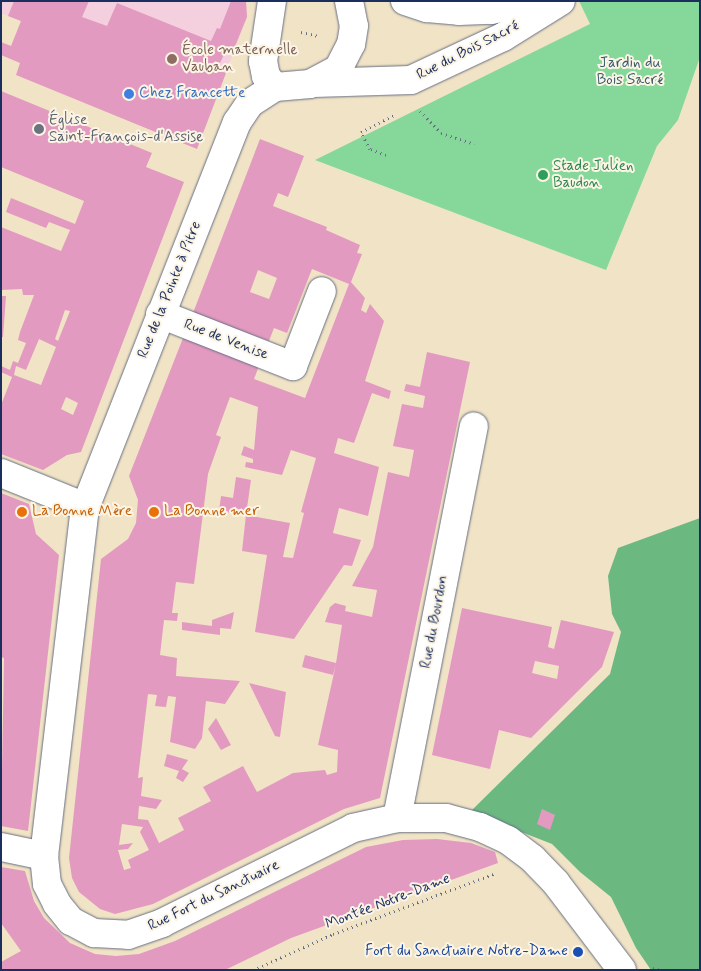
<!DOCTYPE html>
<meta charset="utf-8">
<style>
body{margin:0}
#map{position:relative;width:701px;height:971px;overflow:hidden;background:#f1e3c5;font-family:Mynerve,sans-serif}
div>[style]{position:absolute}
.built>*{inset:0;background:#f4cfdd}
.green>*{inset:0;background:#85d899}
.forest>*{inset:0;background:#6cb881}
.building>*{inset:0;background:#e39ac0}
.path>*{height:3px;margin-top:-1.5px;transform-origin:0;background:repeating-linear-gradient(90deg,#666e82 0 1px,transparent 0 5px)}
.roads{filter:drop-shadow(0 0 1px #666e82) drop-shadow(0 0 1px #666e82)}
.minor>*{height:28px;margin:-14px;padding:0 14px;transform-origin:14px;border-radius:14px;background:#fff}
.dots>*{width:14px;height:14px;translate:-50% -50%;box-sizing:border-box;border:2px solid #fcf5e5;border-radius:50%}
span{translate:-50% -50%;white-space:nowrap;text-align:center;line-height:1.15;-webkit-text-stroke:4px #fcf5e5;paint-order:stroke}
.education-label{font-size:15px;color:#785e54}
.left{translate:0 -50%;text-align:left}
.street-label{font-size:15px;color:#1b2f5e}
.park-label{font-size:15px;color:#36596d}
.shop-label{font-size:15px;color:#366cbe}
.worship-label{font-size:15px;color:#5b616d}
.leisure-label{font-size:15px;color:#27864d}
.food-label{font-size:15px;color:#c56008}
.transit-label{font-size:15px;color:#164399}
.right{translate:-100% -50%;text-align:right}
.frame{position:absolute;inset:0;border:2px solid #1b2f5e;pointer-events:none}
</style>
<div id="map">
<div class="built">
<i style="clip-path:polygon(1px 1px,246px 1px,247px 17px,215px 101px,1px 13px)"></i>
</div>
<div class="green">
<i style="clip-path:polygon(579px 1px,700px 1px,700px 57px,678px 120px,657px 146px,606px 270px,315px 160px,590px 24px)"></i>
</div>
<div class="forest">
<i style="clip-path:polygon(700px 518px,700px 970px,651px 970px,636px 948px,611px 897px,580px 872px,552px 844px,470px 812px,610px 674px,621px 632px,612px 614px,608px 576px,618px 548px)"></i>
</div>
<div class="building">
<i style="clip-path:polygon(14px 1px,89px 1px,82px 17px,107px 26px,117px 3px,211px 41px,217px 28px,220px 29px,231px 1px,246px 1px,247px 17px,233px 51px,227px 48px,220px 63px,215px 61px,212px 68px,226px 73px,197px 149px,16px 75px,20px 63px,1px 55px,1px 42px,11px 46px,21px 21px,8px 16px)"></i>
<i style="clip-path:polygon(evenodd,1px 91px,152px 153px,146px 167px,184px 182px,81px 452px,67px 455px,43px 470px,1px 454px,1px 405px,12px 377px,1px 372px,1px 366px,10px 370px,13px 361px,18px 363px,26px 343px,18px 340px,20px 332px,34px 295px,23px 295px,22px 289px,1px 290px,1px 227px,61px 251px,70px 230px,49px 222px,46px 228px,6px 212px,11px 198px,75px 224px,84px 201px,1px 167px,1px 91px,65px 310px,70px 311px,58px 341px,55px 339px,65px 310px,1px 91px,39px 339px,56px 347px,41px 385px,14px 375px,16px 366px,26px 370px,39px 339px,1px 91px,66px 397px,78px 403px,73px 415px,61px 409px,66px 397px)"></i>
<i style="clip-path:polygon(evenodd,260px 139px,304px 156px,288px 197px,278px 193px,273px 206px,327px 227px,326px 230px,360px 245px,357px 253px,362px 254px,351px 282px,365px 298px,361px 310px,366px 313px,370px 304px,384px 321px,365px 381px,391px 391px,389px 399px,372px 393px,354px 443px,338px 438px,334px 453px,379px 467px,368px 516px,339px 508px,333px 533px,361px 540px,352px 566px,344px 565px,294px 639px,255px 632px,267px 555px,242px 551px,246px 515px,290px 523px,283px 557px,293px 558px,304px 513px,301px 512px,316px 458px,291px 450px,282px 475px,245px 467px,246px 462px,253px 463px,253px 459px,241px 455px,244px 446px,254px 450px,258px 407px,230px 397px,216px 435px,221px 437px,208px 474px,194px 584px,176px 582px,172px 613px,178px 613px,177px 621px,164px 620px,160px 655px,177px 658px,176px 676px,240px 681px,225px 704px,206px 701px,202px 738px,195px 749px,170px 742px,176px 697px,168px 696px,166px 707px,155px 706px,157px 695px,148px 694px,138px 778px,143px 777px,141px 796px,162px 800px,156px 809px,139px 806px,138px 819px,148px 820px,159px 843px,184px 830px,178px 818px,211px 801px,203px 787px,243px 766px,257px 792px,293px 773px,325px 770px,327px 775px,337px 772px,338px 750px,318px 745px,336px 664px,333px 675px,302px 667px,305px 655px,336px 663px,342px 625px,325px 622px,330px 607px,335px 603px,346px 606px,345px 611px,372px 617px,377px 590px,352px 586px,373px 547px,388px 472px,409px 477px,414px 450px,393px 446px,402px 404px,423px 408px,425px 396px,404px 391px,406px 384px,420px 387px,427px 352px,470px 362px,380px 798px,344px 809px,153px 904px,115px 914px,100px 909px,79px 892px,72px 878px,69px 858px,101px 559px,128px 539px,136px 523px,138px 500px,129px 476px,183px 338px,259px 366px,254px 379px,305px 398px,349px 284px,312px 269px,287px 333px,274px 328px,269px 341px,193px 313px,260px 139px,258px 270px,277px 278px,269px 299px,250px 292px,258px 270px,260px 139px,122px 824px,143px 827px,140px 832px,149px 850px,128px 860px,131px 868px,124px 870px,118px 850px,128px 849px,133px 843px,119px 845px,122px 824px)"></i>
<i style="clip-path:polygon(1px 296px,6px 296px,3px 337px,1px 337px)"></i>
<i style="clip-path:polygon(236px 477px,251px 480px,246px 515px,219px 511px,221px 496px,233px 498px)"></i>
<i style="clip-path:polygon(1px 493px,29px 504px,36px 534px,59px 555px,28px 831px,1px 826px,4px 658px,1px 657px)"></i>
<i style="clip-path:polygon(evenodd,462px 608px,552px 627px,548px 647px,554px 649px,561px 620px,614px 632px,602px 667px,531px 738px,499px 730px,490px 769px,432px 755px,462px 608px,535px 661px,559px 666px,557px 679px,532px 673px,535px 661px)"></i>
<i style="clip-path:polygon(234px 612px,231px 629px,220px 628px,220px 635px,182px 630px,182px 622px,212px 626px,212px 620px)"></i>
<i style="clip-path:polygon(249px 683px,286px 692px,280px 737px,275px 736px)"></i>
<i style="clip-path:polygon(216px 718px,231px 745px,221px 750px,208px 729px)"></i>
<i style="clip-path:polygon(167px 754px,188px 760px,182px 769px,189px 773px,183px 782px,176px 778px,179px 771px,164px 766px)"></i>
<i style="clip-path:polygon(542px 809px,555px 815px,550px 830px,537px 824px)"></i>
<i style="clip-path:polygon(437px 839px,471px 843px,495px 852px,498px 863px,291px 938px,225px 970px,1px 970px,1px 962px,21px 951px,1px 923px,1px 867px,25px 871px,34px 901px,44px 918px,70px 943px,95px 954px,116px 956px,139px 954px,175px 941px,366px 847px,403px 840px)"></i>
</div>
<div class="path">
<i style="left:301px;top:32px;width:18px;rotate:13deg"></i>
<i style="left:420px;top:111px;width:30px;rotate:46deg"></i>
<i style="left:441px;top:133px;width:35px;rotate:18deg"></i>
<i style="left:386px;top:155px;width:17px;rotate:-159deg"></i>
<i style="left:370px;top:149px;width:19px;rotate:-118deg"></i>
<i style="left:361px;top:132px;width:38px;rotate:-27deg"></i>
<i style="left:653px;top:968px;width:8px;rotate:14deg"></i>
<i style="left:253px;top:970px;width:88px;rotate:-24.2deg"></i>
<i style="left:333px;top:934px;width:174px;rotate:-20.5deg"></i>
</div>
<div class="roads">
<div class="minor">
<i style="left:272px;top:1px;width:61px;rotate:98.5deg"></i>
<i style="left:263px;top:61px;width:15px;rotate:79deg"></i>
<i style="left:266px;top:76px;width:14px;rotate:51deg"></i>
<i style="left:349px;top:1px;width:25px;rotate:79deg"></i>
<i style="left:354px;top:26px;width:18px;rotate:99deg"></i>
<i style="left:351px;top:44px;width:28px;rotate:117deg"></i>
<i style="left:338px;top:69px;width:32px;rotate:152deg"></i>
<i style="left:310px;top:84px;width:35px;rotate:175deg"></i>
<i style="left:275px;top:87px;width:30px;rotate:147deg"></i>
<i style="left:250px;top:103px;width:23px;rotate:124deg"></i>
<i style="left:237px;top:122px;width:414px;rotate:111.5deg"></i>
<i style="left:85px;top:507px;width:351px;rotate:96.7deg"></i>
<i style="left:44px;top:856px;width:28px;rotate:84deg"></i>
<i style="left:47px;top:884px;width:22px;rotate:63deg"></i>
<i style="left:57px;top:904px;width:22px;rotate:51deg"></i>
<i style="left:71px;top:921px;width:26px;rotate:28deg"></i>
<i style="left:94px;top:933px;width:34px;rotate:3deg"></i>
<i style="left:128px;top:935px;width:36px;rotate:-19deg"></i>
<i style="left:162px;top:923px;width:213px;rotate:-26.4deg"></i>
<i style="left:353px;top:828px;width:45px;rotate:-12.8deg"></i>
<i style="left:397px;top:818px;width:49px"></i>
<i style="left:446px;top:818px;width:35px;rotate:15deg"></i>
<i style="left:480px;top:827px;width:31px;rotate:25deg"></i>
<i style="left:508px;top:840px;width:31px;rotate:37deg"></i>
<i style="left:533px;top:859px;width:33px;rotate:46deg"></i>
<i style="left:556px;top:883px;width:109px;rotate:52.8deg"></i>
<i style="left:405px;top:1px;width:23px;rotate:18deg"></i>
<i style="left:427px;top:8px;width:32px;rotate:5deg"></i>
<i style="left:459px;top:11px;width:32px;rotate:-2deg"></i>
<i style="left:491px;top:10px;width:46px;rotate:-11.3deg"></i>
<i style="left:314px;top:83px;width:97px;rotate:-1.8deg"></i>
<i style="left:411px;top:80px;width:102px;rotate:-25.1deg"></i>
<i style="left:503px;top:37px;width:68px;rotate:-31.8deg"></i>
<i style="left:160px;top:314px;width:143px;rotate:21.4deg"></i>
<i style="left:293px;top:366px;width:80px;rotate:-68.9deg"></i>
<i style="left:1px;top:473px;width:91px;rotate:22deg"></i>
<i style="left:397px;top:818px;width:399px;rotate:-78.9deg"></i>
<i style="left:1px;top:847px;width:44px;rotate:11.8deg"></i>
</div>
</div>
<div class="dots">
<i style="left:172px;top:59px;background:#8d6e63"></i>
<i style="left:129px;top:94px;background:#3f7fe0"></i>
<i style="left:39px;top:129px;background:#6b7280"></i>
<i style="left:543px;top:175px;background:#2e9e5b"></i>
<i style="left:22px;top:512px;background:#e8710a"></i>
<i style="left:154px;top:512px;background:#e8710a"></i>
<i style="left:578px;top:952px;background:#1a4fb4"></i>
</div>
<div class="education-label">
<span class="left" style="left:182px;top:59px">École maternelle<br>Vauban</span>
</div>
<div class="street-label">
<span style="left:468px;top:51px;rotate:-27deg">Rue du Bois Sacré</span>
<span style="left:170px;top:290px;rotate:-68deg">Rue de la Pointe à Pitre</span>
<span style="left:226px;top:340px;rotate:21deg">Rue de Venise</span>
<span style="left:435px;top:622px;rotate:-79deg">Rue du Bourdon</span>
<span style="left:214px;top:896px;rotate:-26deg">Rue Fort du Sanctuaire</span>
<span style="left:388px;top:902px;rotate:-21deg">Montée Notre-Dame</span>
</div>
<div class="park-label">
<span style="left:630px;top:72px">Jardin du<br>Bois Sacré</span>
</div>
<div class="shop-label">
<span class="left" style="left:139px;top:94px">Chez Francette</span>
</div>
<div class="worship-label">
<span class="left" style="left:49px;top:129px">Église<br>Saint-François-d'Assise</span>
</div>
<div class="leisure-label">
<span class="left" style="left:553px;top:175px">Stade Julien<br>Baudon</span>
</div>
<div class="food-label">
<span class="left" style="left:32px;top:512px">La Bonne Mère</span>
<span class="left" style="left:164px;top:512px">La Bonne mer</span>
</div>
<div class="transit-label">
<span class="right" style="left:568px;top:952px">Fort du Sanctuaire Notre-Dame</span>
</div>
<div class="frame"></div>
</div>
